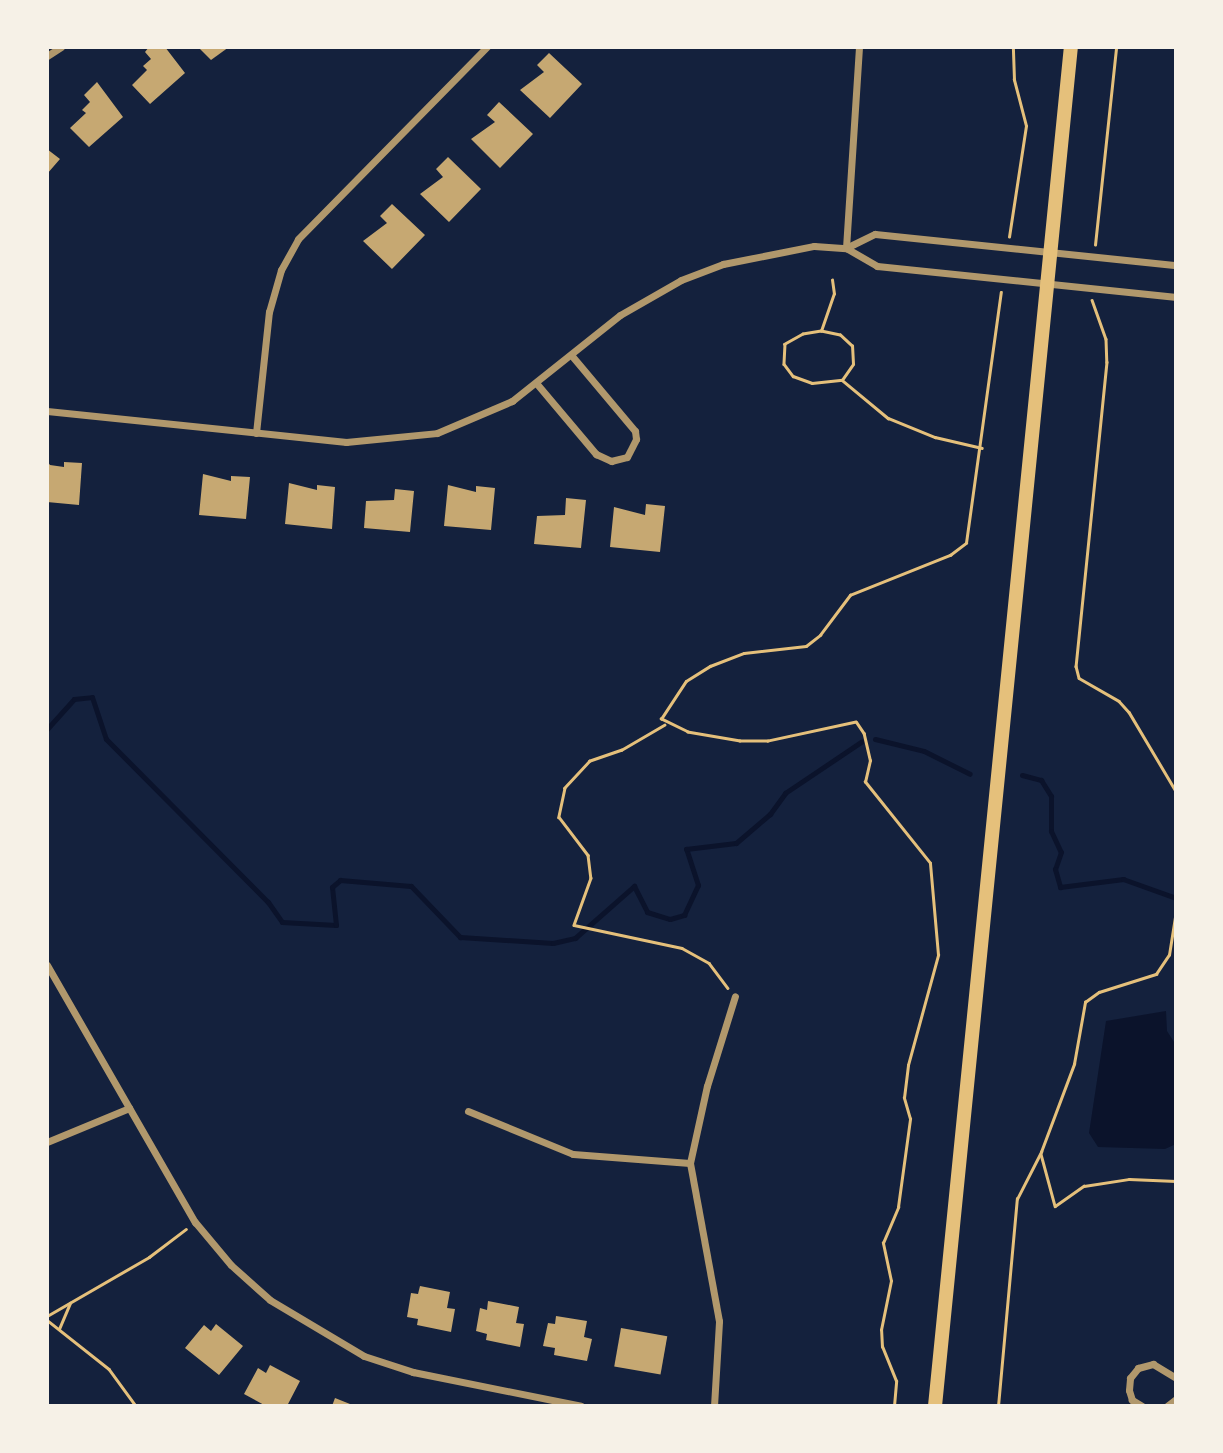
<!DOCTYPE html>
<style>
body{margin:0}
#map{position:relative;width:1223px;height:1453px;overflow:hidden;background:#14213d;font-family:Karla,sans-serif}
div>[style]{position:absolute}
.water>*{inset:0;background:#0b132b}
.stream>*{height:5px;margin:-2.5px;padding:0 2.5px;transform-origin:2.5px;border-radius:2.5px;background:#0b132b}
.building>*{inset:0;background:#c6a872;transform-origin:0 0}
.path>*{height:2.5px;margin:-1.25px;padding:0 1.25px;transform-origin:1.25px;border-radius:1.25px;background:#e5c07b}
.minor>*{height:7px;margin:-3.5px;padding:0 3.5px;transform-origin:3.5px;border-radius:3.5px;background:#b1986c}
.secondary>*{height:14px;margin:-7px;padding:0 7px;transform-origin:7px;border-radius:7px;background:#e5c07b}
span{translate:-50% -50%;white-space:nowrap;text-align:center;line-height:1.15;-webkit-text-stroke:5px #f6f1e7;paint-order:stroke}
.frame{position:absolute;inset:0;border:49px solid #f6f1e7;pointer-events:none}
</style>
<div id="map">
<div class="water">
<i style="clip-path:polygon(1166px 1011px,1167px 1031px,1176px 1045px,1176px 1144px,1165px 1149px,1098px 1147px,1089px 1133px,1106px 1021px)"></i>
</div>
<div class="stream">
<i style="left:47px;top:729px;width:40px;rotate:-48deg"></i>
<i style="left:74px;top:699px;width:18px;rotate:-6deg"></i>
<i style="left:92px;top:697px;width:44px;rotate:71.6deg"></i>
<i style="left:106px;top:739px;width:230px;rotate:45.2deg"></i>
<i style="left:268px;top:902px;width:24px;rotate:55deg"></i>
<i style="left:282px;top:922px;width:54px;rotate:3.2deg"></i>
<i style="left:336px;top:925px;width:38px;rotate:-96deg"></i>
<i style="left:332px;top:887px;width:11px;rotate:-41deg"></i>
<i style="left:340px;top:880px;width:71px;rotate:4.8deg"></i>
<i style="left:411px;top:886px;width:71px;rotate:46.1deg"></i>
<i style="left:460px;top:937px;width:93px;rotate:3.7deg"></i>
<i style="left:553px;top:943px;width:23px;rotate:-13deg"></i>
<i style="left:575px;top:938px;width:79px;rotate:-41.4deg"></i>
<i style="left:634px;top:886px;width:29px;rotate:63deg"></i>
<i style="left:647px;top:912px;width:24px;rotate:17deg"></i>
<i style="left:670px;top:919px;width:15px;rotate:-16deg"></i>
<i style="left:684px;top:915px;width:33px;rotate:-65deg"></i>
<i style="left:698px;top:885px;width:38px;rotate:-108deg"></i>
<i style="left:686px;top:849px;width:50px;rotate:-6.8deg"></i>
<i style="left:736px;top:843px;width:45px;rotate:-40.5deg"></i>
<i style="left:770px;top:814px;width:26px;rotate:-54deg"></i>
<i style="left:785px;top:793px;width:92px;rotate:-33.9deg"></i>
<i style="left:875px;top:739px;width:50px;rotate:13.8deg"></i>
<i style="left:924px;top:751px;width:51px;rotate:26.6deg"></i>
<i style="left:1022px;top:775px;width:20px;rotate:15deg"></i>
<i style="left:1041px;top:780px;width:19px;rotate:58deg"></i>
<i style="left:1051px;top:796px;width:35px;rotate:90deg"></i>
<i style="left:1051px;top:831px;width:23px;rotate:65deg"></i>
<i style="left:1061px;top:852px;width:18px;rotate:109deg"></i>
<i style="left:1055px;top:869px;width:19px;rotate:74deg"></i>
<i style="left:1060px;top:887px;width:64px;rotate:-7.2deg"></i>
<i style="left:1123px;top:879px;width:56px;rotate:19.7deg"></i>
</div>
<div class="building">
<i style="clip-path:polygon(149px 47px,165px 47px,185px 73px,150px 104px,132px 85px,147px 70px,143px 66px,151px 59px,145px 52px)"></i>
<i style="clip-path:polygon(198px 47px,229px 47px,211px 60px)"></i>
<i style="clip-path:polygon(549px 53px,582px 84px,550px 118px,520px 90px,544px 72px,537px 65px)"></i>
<i style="clip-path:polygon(97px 82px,123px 117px,89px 147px,70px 128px,86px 113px,82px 110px,90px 102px,84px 95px)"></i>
<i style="clip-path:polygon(499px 102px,533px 134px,500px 168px,471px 139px,495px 122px,487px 115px)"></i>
<i style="clip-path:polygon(47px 143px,47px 149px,60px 159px,47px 174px)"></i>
<i style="clip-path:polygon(448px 157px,481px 189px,449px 222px,420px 194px,443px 177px,436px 169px)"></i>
<i style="clip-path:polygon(392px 204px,425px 235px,392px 269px,363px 241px,387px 223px,380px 216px)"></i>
<i style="clip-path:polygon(47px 461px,50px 465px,64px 467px,64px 462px,82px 463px,79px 505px,47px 502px)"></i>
<i style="clip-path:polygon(203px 474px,231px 481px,231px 476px,250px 477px,246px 519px,199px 515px)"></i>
<i style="clip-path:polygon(289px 483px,317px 490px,317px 485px,335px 487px,332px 529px,285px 524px)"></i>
<i style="clip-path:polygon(448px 485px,476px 492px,476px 486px,495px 488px,491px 530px,444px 526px)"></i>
<i style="clip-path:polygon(395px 489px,414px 491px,410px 532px,364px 528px,366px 501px,394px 500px)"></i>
<i style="clip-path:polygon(566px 498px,586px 500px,581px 548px,534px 544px,537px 516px,565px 515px)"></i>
<i style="clip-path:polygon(646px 504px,665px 506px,660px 552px,610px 547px,614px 507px,645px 515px)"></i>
<i style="clip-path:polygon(420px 1286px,450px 1292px,447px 1308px,455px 1309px,451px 1332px,417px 1325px,418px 1319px,407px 1317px,411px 1293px,418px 1294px)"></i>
<i style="clip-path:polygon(488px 1301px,519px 1307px,516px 1323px,524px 1324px,520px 1347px,486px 1340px,487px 1334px,476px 1331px,480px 1308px,487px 1310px)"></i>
<i style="clip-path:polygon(556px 1316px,587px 1321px,584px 1337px,592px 1339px,587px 1361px,554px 1355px,555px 1348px,543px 1346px,548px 1323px,555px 1324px)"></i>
<i style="clip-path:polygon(216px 1324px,243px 1346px,219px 1375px,185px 1348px,204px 1325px,211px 1331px)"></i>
<i style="left:621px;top:1328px;width:47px;height:39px;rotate:10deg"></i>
<i style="clip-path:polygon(270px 1365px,300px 1381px,287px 1406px,266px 1406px,244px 1394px,258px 1368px,266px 1373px)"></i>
<i style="clip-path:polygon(335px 1398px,355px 1406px,332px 1406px)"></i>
</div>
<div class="path">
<i style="left:1009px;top:237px;width:112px;rotate:-81.3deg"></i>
<i style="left:1026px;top:126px;width:48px;rotate:-104.6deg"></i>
<i style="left:1014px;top:80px;width:33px;rotate:-92deg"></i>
<i style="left:1095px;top:245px;width:199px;rotate:-83.9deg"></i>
<i style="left:1092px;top:300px;width:41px;rotate:70.3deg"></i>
<i style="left:1106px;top:339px;width:23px;rotate:88deg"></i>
<i style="left:1107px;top:362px;width:306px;rotate:95.8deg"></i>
<i style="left:1076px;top:666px;width:12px;rotate:76deg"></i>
<i style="left:1079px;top:678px;width:46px;rotate:29.9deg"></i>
<i style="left:1119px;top:701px;width:15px;rotate:48deg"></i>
<i style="left:1129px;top:712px;width:92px;rotate:59.3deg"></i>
<i style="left:821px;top:331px;width:39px;rotate:-71deg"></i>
<i style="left:834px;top:294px;width:14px;rotate:-98deg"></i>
<i style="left:842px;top:380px;width:19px;rotate:-55deg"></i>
<i style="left:853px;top:364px;width:18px;rotate:-93deg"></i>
<i style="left:852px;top:346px;width:16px;rotate:-137deg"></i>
<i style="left:840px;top:335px;width:19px;rotate:-168deg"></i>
<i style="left:821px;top:331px;width:18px;rotate:171deg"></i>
<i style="left:803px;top:334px;width:21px;rotate:151deg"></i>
<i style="left:785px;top:344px;width:20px;rotate:93deg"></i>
<i style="left:784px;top:364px;width:15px;rotate:53deg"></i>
<i style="left:793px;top:376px;width:20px;rotate:20deg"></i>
<i style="left:812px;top:383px;width:30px;rotate:-6deg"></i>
<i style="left:842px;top:380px;width:60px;rotate:39.6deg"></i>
<i style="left:888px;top:418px;width:51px;rotate:22deg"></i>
<i style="left:935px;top:437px;width:48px;rotate:13.2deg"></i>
<i style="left:665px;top:725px;width:50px;rotate:149.8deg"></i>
<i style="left:622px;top:750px;width:34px;rotate:161deg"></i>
<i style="left:590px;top:761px;width:37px;rotate:133deg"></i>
<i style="left:565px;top:788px;width:30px;rotate:102deg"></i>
<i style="left:559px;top:817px;width:48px;rotate:52.7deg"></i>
<i style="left:588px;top:855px;width:23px;rotate:83deg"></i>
<i style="left:591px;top:878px;width:50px;rotate:109.9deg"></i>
<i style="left:574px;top:925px;width:110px;rotate:12deg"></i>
<i style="left:682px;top:948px;width:31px;rotate:29deg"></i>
<i style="left:709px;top:963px;width:31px;rotate:53deg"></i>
<i style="left:1041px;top:1154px;width:54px;rotate:74.9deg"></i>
<i style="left:1055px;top:1206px;width:35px;rotate:-35deg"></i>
<i style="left:1084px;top:1186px;width:46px;rotate:-8.8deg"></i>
<i style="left:1129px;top:1179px;width:47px;rotate:2.4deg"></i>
<i style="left:47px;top:1316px;width:118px;rotate:-30deg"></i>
<i style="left:149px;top:1257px;width:46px;rotate:-37.1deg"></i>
<i style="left:47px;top:1320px;width:79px;rotate:38.3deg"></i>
<i style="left:109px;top:1369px;width:46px;rotate:53.9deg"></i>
<i style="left:59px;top:1329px;width:28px;rotate:-67deg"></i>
<i style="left:894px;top:1406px;width:25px;rotate:-85deg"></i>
<i style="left:896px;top:1381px;width:37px;rotate:-112deg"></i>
<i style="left:882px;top:1347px;width:17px;rotate:-93deg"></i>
<i style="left:881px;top:1330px;width:50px;rotate:-78.5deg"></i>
<i style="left:891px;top:1281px;width:39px;rotate:-102deg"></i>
<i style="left:883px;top:1243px;width:39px;rotate:-67deg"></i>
<i style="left:898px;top:1207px;width:89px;rotate:-82.2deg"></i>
<i style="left:910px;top:1119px;width:22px;rotate:-106deg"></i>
<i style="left:904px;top:1098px;width:33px;rotate:-83deg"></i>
<i style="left:908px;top:1065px;width:114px;rotate:-74.7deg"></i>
<i style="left:938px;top:955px;width:92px;rotate:-95deg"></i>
<i style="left:930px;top:863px;width:104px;rotate:-128.7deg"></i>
<i style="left:865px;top:782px;width:22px;rotate:-77deg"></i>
<i style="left:870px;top:761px;width:28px;rotate:-103deg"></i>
<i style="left:864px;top:734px;width:14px;rotate:-124deg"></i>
<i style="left:856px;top:722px;width:90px;rotate:167.8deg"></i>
<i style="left:768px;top:741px;width:28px;rotate:180deg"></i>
<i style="left:740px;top:741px;width:53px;rotate:-170.2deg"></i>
<i style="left:688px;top:732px;width:30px;rotate:-154deg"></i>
<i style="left:661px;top:719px;width:45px;rotate:-56.7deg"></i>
<i style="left:686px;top:681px;width:28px;rotate:-32deg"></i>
<i style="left:710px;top:666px;width:36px;rotate:-21deg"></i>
<i style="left:744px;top:653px;width:62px;rotate:-6.4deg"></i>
<i style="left:806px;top:646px;width:18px;rotate:-38deg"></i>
<i style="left:820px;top:635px;width:50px;rotate:-53.1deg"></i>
<i style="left:850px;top:595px;width:108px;rotate:-21.8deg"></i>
<i style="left:950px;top:555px;width:20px;rotate:-37deg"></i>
<i style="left:966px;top:543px;width:253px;rotate:-82.1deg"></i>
<i style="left:998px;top:1406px;width:208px;rotate:-84.8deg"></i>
<i style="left:1017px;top:1199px;width:53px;rotate:-62.9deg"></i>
<i style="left:1041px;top:1152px;width:94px;rotate:-69.4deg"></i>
<i style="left:1074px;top:1064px;width:63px;rotate:-79.9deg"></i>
<i style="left:1085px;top:1002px;width:17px;rotate:-36deg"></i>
<i style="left:1099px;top:992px;width:60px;rotate:-17.5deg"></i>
<i style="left:1156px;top:974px;width:23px;rotate:-56deg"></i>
<i style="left:1169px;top:955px;width:45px;rotate:-81deg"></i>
</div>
<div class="minor">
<i style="left:47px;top:56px;width:17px;rotate:-33deg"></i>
<i style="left:846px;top:248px;width:32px;rotate:-26deg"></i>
<i style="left:875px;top:234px;width:303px;rotate:5.9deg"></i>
<i style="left:846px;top:248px;width:201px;rotate:-86.3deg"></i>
<i style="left:537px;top:384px;width:92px;rotate:49.9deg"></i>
<i style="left:596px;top:454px;width:17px;rotate:25deg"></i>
<i style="left:611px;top:461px;width:16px;rotate:-14deg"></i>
<i style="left:627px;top:457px;width:20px;rotate:-63deg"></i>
<i style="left:636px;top:439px;width:8px;rotate:-97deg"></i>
<i style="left:635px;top:431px;width:98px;rotate:-130deg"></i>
<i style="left:47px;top:411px;width:301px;rotate:5.9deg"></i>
<i style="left:346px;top:442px;width:91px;rotate:-5.6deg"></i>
<i style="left:437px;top:433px;width:82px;rotate:-23.1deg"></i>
<i style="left:512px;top:401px;width:138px;rotate:-38.5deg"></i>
<i style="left:620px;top:315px;width:70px;rotate:-29.8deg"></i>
<i style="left:681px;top:280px;width:45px;rotate:-20.9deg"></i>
<i style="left:723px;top:264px;width:93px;rotate:-11.2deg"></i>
<i style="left:814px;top:246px;width:32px;rotate:4deg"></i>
<i style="left:846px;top:248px;width:36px;rotate:30deg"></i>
<i style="left:877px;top:266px;width:301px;rotate:5.9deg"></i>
<i style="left:256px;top:433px;width:122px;rotate:-83.9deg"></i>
<i style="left:269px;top:312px;width:44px;rotate:-74.1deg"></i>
<i style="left:281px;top:270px;width:35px;rotate:-61deg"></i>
<i style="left:298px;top:239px;width:269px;rotate:-45.5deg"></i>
<i style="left:47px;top:965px;width:297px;rotate:60.1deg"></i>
<i style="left:195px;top:1222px;width:56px;rotate:50.1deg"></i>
<i style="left:231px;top:1265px;width:52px;rotate:41.9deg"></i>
<i style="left:270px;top:1300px;width:109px;rotate:30.8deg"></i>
<i style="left:364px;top:1356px;width:52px;rotate:18.1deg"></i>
<i style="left:413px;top:1372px;width:171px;rotate:11.4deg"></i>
<i style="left:468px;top:1111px;width:113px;rotate:22.3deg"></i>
<i style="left:573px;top:1154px;width:117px;rotate:4.4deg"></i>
<i style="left:47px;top:1142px;width:89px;rotate:-22.5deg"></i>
<i style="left:714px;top:1406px;width:85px;rotate:-86.6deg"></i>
<i style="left:719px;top:1321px;width:161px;rotate:-100.4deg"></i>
<i style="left:690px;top:1163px;width:79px;rotate:-77.6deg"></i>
<i style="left:707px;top:1086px;width:94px;rotate:-72.7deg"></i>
<i style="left:1142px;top:1406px;width:12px;rotate:-149deg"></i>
<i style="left:1132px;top:1400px;width:10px;rotate:-107deg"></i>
<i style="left:1129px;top:1390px;width:12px;rotate:-85deg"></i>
<i style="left:1130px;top:1378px;width:13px;rotate:-51deg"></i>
<i style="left:1138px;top:1368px;width:16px;rotate:-15deg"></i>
<i style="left:1153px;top:1364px;width:27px;rotate:31deg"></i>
<i style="left:1167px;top:1406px;width:11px;rotate:-38deg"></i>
</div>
<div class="secondary">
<i style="left:935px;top:1406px;width:1366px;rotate:-84.29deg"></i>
</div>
<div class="frame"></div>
</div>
